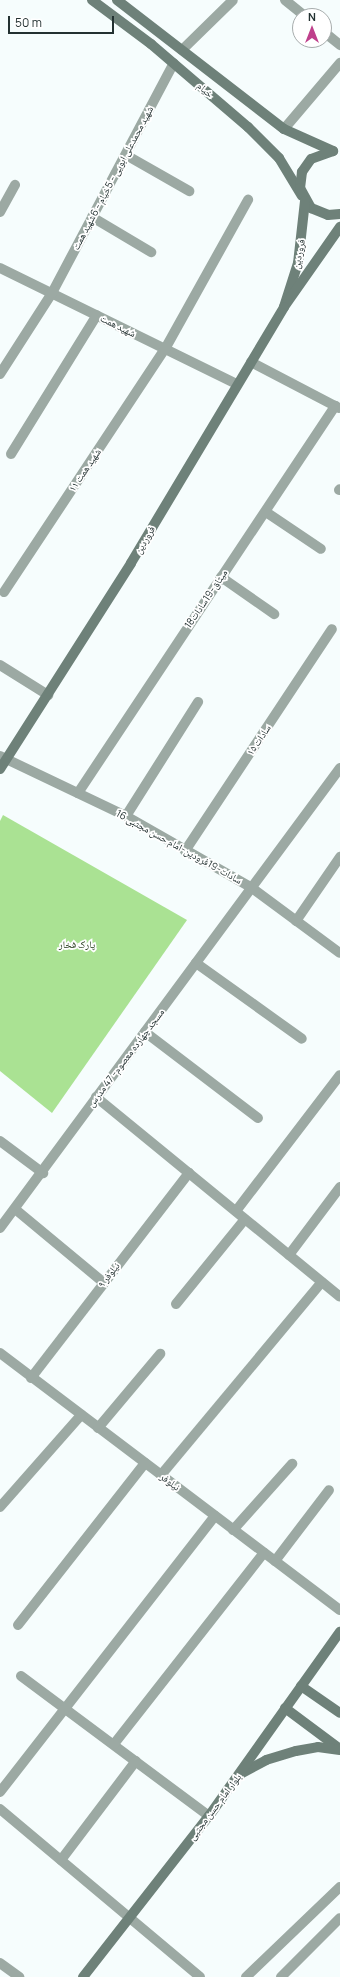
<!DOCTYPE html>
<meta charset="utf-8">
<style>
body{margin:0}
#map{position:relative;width:340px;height:1977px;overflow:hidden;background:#f6fdfd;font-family:Manrope,"Noto Naskh Arabic",sans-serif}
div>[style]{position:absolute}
.green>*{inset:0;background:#aae293}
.street>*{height:10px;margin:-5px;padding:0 5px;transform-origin:5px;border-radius:5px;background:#9ca9a3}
.secondary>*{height:10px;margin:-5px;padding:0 5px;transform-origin:5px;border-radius:5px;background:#6e8179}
span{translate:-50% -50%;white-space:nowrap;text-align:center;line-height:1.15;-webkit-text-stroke:3.5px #fff;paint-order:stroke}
.street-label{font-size:10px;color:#233131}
.park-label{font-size:10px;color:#19300f}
.north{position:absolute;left:292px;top:8px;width:40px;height:40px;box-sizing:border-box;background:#fff;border:1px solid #a7adad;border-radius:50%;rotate:0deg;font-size:11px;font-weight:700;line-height:16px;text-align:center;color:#233131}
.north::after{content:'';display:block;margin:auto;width:14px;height:18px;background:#bf408c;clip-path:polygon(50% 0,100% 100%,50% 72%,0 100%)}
.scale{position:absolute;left:8px;top:16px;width:106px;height:18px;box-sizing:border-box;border:2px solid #233131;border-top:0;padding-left:5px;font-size:12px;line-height:14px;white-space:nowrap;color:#233131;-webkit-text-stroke:3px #fff;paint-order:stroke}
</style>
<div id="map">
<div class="green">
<i style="clip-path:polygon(3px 815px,187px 920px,52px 1113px,0 1071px,0 821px)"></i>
</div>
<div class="street">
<i style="left:285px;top:0;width:26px;rotate:39deg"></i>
<i style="left:324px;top:32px;width:21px;rotate:39deg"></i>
<i style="left:182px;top:50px;width:71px;rotate:-44.4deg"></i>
<i style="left:284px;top:129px;width:87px;rotate:-49.7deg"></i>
<i style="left:126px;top:155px;width:73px;rotate:29.7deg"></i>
<i style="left:0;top:212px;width:31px;rotate:-61deg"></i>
<i style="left:92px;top:217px;width:69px;rotate:30.7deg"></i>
<i style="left:0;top:268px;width:264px;rotate:26.1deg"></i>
<i style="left:251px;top:362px;width:99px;rotate:27.6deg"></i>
<i style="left:0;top:374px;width:96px;rotate:-57.3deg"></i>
<i style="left:52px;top:293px;width:260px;rotate:-62.1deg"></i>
<i style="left:11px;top:454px;width:163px;rotate:-58.3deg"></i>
<i style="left:339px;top:490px;width:1px;rotate:-45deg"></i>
<i style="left:266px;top:512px;width:66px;rotate:33.9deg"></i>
<i style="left:221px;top:577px;width:65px;rotate:34.9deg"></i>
<i style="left:4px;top:592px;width:291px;rotate:-56.5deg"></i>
<i style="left:165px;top:349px;width:171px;rotate:-60.9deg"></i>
<i style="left:0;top:665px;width:57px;rotate:32deg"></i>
<i style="left:0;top:756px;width:140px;rotate:25.5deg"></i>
<i style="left:126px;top:816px;width:145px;rotate:29.7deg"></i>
<i style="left:252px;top:888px;width:109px;rotate:36.5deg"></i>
<i style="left:78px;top:793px;width:465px;rotate:-56.4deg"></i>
<i style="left:126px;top:816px;width:135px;rotate:-57.7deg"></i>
<i style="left:185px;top:851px;width:266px;rotate:-56.5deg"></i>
<i style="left:296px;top:921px;width:78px;rotate:-55.5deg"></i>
<i style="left:196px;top:963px;width:130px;rotate:35.6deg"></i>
<i style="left:145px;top:1032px;width:142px;rotate:37.3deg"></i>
<i style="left:96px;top:1097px;width:315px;rotate:39.3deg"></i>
<i style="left:0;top:1141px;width:54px;rotate:36.7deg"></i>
<i style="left:15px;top:1209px;width:114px;rotate:39.7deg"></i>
<i style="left:236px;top:1211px;width:171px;rotate:-52.6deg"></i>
<i style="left:0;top:1228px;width:572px;rotate:-53.53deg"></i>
<i style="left:289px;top:1255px;width:85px;rotate:-53.1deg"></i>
<i style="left:176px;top:1304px;width:109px;rotate:-50.9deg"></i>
<i style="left:0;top:1353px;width:426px;rotate:37.1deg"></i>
<i style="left:31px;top:1378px;width:259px;rotate:-52.4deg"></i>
<i style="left:98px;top:1428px;width:97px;rotate:-50deg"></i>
<i style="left:161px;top:1475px;width:251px;rotate:-50.2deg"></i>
<i style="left:0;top:1507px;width:123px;rotate:-48.6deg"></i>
<i style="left:233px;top:1530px;width:89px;rotate:-48.2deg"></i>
<i style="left:275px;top:1561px;width:89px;rotate:-52.7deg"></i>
<i style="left:18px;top:1625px;width:206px;rotate:-51.9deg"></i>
<i style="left:21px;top:1676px;width:234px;rotate:36.7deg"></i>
<i style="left:114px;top:1744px;width:243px;rotate:-51.9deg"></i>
<i style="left:0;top:1792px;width:350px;rotate:-52.1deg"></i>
<i style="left:0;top:1809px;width:261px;rotate:40deg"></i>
<i style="left:61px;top:1860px;width:124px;rotate:-52.9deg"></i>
<i style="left:0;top:1963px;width:24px;rotate:36deg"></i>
<i style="left:246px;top:1977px;width:130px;rotate:-43.8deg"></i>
<i style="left:281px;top:1977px;width:83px;rotate:-45deg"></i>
</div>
<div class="secondary">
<i style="left:92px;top:0;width:74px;rotate:36.7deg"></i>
<i style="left:151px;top:44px;width:128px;rotate:40.6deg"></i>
<i style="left:248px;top:127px;width:44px;rotate:45deg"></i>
<i style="left:279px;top:158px;width:44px;rotate:58.8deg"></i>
<i style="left:117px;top:0;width:211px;rotate:37.7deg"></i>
<i style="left:284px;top:129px;width:54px;rotate:24.2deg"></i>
<i style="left:333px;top:151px;width:23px;rotate:160deg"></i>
<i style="left:311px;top:159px;width:16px;rotate:125deg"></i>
<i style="left:302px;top:172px;width:16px;rotate:97deg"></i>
<i style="left:300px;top:188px;width:23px;rotate:61deg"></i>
<i style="left:311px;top:208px;width:18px;rotate:22deg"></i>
<i style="left:328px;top:215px;width:12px;rotate:-5deg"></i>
<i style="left:305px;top:201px;width:62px;rotate:96.4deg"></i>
<i style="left:298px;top:263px;width:46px;rotate:107.7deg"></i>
<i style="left:284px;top:307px;width:98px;rotate:-55deg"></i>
<i style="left:0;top:769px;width:244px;rotate:-57.5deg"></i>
<i style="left:131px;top:563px;width:298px;rotate:-59.1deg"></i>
<i style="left:301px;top:1686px;width:47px;rotate:34.7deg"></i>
<i style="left:285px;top:1708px;width:69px;rotate:36.7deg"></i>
<i style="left:242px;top:1773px;width:27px;rotate:-28deg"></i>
<i style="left:266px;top:1760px;width:31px;rotate:-17deg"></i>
<i style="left:296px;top:1751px;width:22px;rotate:-10deg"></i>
<i style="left:318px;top:1747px;width:22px;rotate:8deg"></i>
<i style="left:83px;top:1977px;width:204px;rotate:-52deg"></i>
<i style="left:209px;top:1816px;width:226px;rotate:-54.6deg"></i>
</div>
<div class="street-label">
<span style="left:205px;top:90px;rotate:41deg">خیام</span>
<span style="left:113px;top:178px;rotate:-62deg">شهید محمدعلی ابویی - 5خیام - 6شهید همت</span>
<span style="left:299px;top:254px;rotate:-79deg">فروردین</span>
<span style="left:118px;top:326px;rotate:26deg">شهید همت</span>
<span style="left:85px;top:470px;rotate:-56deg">شهید همت ۱۱</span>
<span style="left:145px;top:540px;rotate:-60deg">فروردین</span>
<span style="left:206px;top:599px;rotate:-56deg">18میثاق-19سادات</span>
<span style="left:259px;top:740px;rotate:-56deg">سادات ۱۵</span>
<span style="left:179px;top:847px;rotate:29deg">سادات-19فرودین-امام حسن مجتبی 16</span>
<span style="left:126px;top:1058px;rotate:-53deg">مسجد چهارده معصوم- 47 مدرس</span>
<span style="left:109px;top:1275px;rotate:-52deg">نیلوفر ۹</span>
<span style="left:170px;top:1482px;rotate:37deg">نیلوفر</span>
<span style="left:215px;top:1807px;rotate:-53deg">بلوار امام حسن مجتبی</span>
</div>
<div class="park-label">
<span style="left:77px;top:945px">پارک فخار</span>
</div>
<div class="north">N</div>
<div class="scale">50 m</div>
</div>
